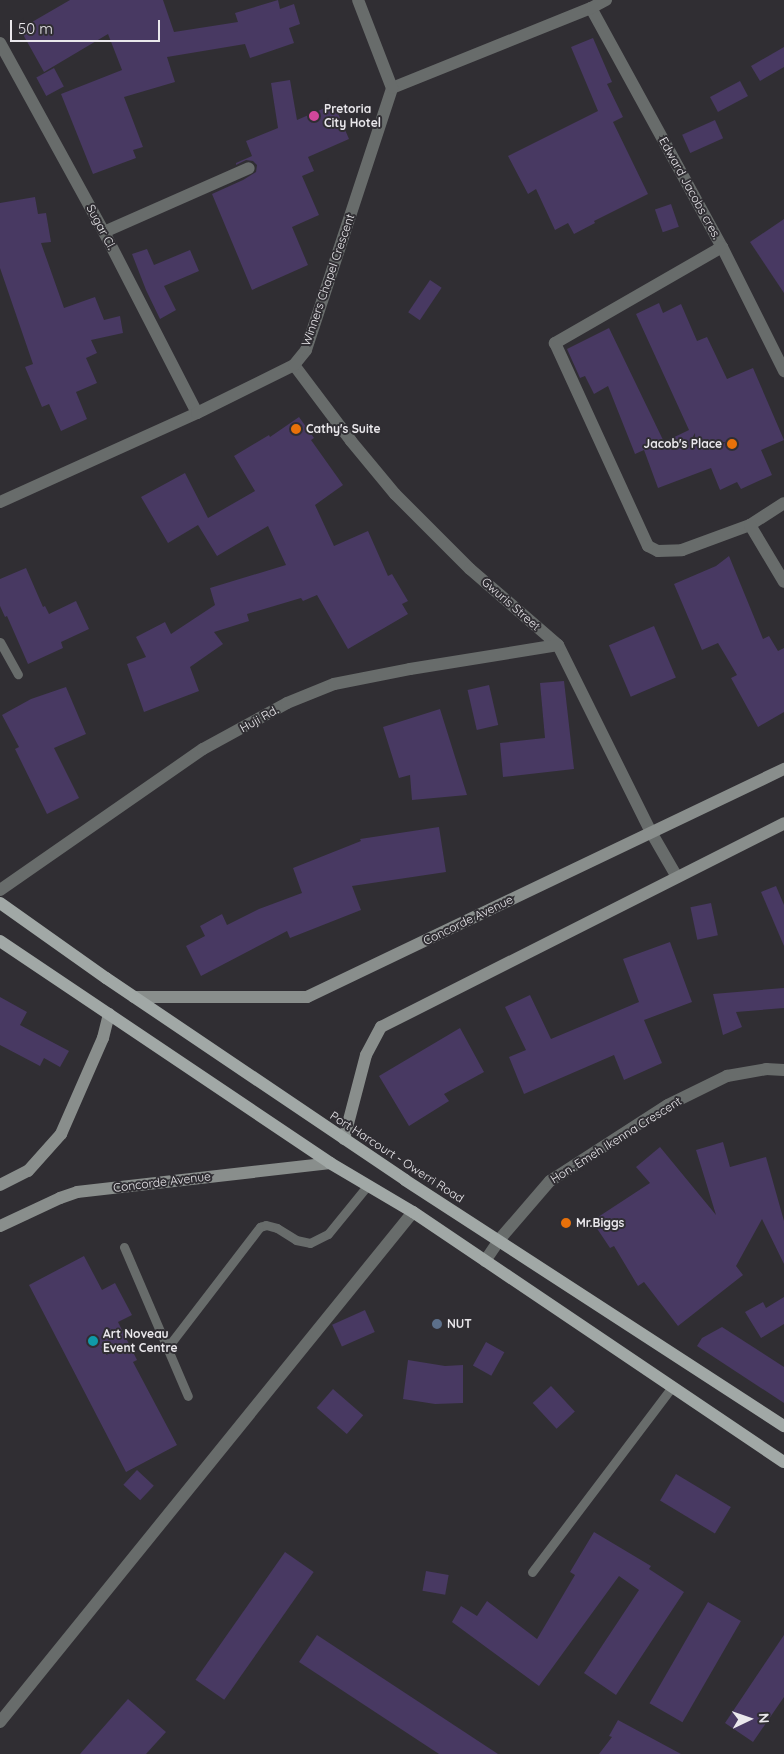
<!DOCTYPE html>
<style>
body{margin:0}
#map{position:relative;width:784px;height:1754px;overflow:hidden;background:#302e33;font-family:Quicksand,sans-serif}
div>[style]{position:absolute}
.building>*{inset:0;background:#483962;transform-origin:0 0}
.lane>*{height:9px;margin:-4.5px;padding:0 4.5px;transform-origin:4.5px;border-radius:4.5px;background:#686c6b}
.street>*{height:12px;margin:-6px;padding:0 6px;transform-origin:6px;border-radius:6px;background:#686c6b}
.secondary>*{height:12px;margin:-6px;padding:0 6px;transform-origin:6px;border-radius:6px;background:#898e8c}
.primary>*{height:12px;margin:-6px;padding:0 6px;transform-origin:6px;border-radius:6px;background:#a1a8a6}
.dots>*{width:14px;height:14px;translate:-50% -50%;box-sizing:border-box;border:2px solid #302e33;border-radius:50%}
span{translate:-50% -50%;white-space:nowrap;text-align:center;line-height:1.15;-webkit-text-stroke:4px #302e33;paint-order:stroke}
.poi-label{font-size:12px;color:#eae8ec;font-weight:700}
.left{translate:0 -50%;text-align:left}
.right{translate:-100% -50%;text-align:right}
.street-label{font-size:12px;color:#eae8ec}
.north{position:absolute;left:724px;top:1694px;width:50px;height:50px;-webkit-text-stroke:4px #302e33;paint-order:stroke;rotate:87deg;font-size:14px;font-weight:700;line-height:20px;text-align:center;color:#eae8ec}
.north::after{content:'';display:block;margin:auto;width:18px;height:22px;background:#eae8ec;clip-path:polygon(50% 0,100% 100%,50% 72%,0 100%)}
.scale{position:absolute;left:10px;top:20px;width:150px;height:22px;box-sizing:border-box;border:2px solid #eae8ec;border-top:0;padding-left:6px;font-size:15px;line-height:18px;white-space:nowrap;color:#eae8ec;-webkit-text-stroke:4px #302e33;paint-order:stroke}
</style>
<div id="map">
<div class="building">
<i style="clip-path:polygon(70px 0,163px 0,174px 32px,238px 22px,235px 13px,278px 0,280px 9px,294px 4px,300px 24px,289px 28px,294px 43px,250px 58px,245px 44px,167px 57px,175px 82px,124px 97px,143px 147px,133px 150px,136px 158px,93px 174px,61px 94px,122px 70px,108px 34px,44px 72px,20px 29px)"></i>
<i style="clip-path:polygon(593px 38px,612px 82px,607px 84px,623px 117px,613px 122px,648px 194px,594px 221px,595px 223px,574px 234px,568px 223px,555px 230px,536px 189px,528px 194px,508px 156px,598px 111px,571px 47px)"></i>
<i style="clip-path:polygon(784px 47px,784px 67px,760px 81px,751px 66px)"></i>
<i style="left:54px;top:68px;width:21px;height:20px;rotate:62deg"></i>
<i style="clip-path:polygon(290px 80px,297px 120px,334px 104px,349px 139px,308px 157px,314px 171px,302px 176px,319px 215px,292px 227px,308px 265px,252px 290px,212px 194px,243px 180px,256px 172px,257px 165px,253px 161px,246px 160px,236px 165px,236px 163px,252px 156px,246px 141px,278px 128px,271px 83px)"></i>
<i style="left:740px;top:81px;width:17px;height:34px;rotate:62deg"></i>
<i style="left:715px;top:120px;width:20px;height:36px;rotate:66deg"></i>
<i style="clip-path:polygon(35px 197px,38px 214px,46px 213px,51px 242px,41px 243px,64px 308px,95px 297px,104px 320px,120px 316px,123px 333px,91px 340px,97px 353px,86px 358px,97px 383px,76px 392px,87px 419px,61px 431px,49px 404px,42px 407px,25px 367px,33px 364px,0 268px,0 203px)"></i>
<i style="left:671px;top:204px;width:24px;height:17px;rotate:71deg"></i>
<i style="clip-path:polygon(784px 219px,784px 293px,750px 242px)"></i>
<i style="clip-path:polygon(147px 249px,154px 265px,190px 250px,199px 271px,164px 286px,176px 310px,160px 319px,146px 290px,132px 254px)"></i>
<i style="left:430px;top:280px;width:14px;height:39px;rotate:34deg"></i>
<i style="clip-path:polygon(659px 303px,663px 313px,681px 304px,697px 341px,707px 337px,727px 379px,753px 368px,784px 440px,761px 450px,772px 475px,741px 489px,737px 482px,720px 490px,711px 468px,658px 488px,644px 450px,635px 454px,608px 386px,594px 394px,585px 376px,580px 378px,567px 349px,609px 328px,664px 442px,689px 430px,636px 314px)"></i>
<i style="clip-path:polygon(299px 417px,314px 438px,311px 440px,343px 485px,315px 505px,334px 546px,368px 531px,388px 576px,392px 574px,408px 601px,402px 604px,408px 614px,348px 649px,317px 595px,303px 601px,301px 598px,247px 614px,249px 621px,214px 632px,223px 644px,190px 667px,199px 691px,144px 712px,127px 664px,146px 657px,136px 637px,165px 622px,171px 634px,215px 605px,210px 588px,286px 565px,268px 526px,217px 556px,198px 525px,168px 543px,141px 497px,185px 473px,208px 518px,255px 491px,234px 456px,269px 435px,270px 437px)"></i>
<i style="clip-path:polygon(729px 556px,763px 639px,769px 636px,778px 651px,784px 648px,784px 712px,758px 727px,731px 678px,737px 675px,718px 643px,702px 650px,674px 584px,716px 566px)"></i>
<i style="clip-path:polygon(26px 568px,43px 607px,45px 606px,49px 614px,76px 601px,89px 629px,61px 642px,63px 648px,28px 664px,7px 616px,5px 617px,0 606px,0 579px)"></i>
<i style="left:654px;top:626px;width:56px;height:49px;rotate:67deg"></i>
<i style="clip-path:polygon(564px 681px,574px 769px,503px 777px,500px 743px,545px 738px,540px 683px)"></i>
<i style="left:489px;top:685px;width:41px;height:22px;rotate:77deg"></i>
<i style="clip-path:polygon(66px 687px,86px 734px,54px 748px,79px 798px,47px 814px,15px 749px,19px 747px,2px 715px,31px 699px)"></i>
<i style="clip-path:polygon(440px 709px,467px 795px,412px 800px,410px 775px,399px 778px,383px 727px)"></i>
<i style="clip-path:polygon(439px 827px,446px 872px,352px 886px,361px 910px,290px 938px,287px 931px,201px 976px,186px 946px,205px 936px,200px 926px,222px 914px,227px 925px,259px 909px,302px 893px,293px 868px,361px 841px,360px 839px)"></i>
<i style="clip-path:polygon(776px 886px,784px 905px,784px 946px,761px 892px)"></i>
<i style="left:711px;top:903px;width:33px;height:21px;rotate:78deg"></i>
<i style="clip-path:polygon(670px 942px,692px 1002px,644px 1020px,662px 1063px,624px 1080px,614px 1055px,524px 1094px,509px 1057px,526px 1050px,505px 1007px,530px 995px,551px 1039px,639px 1002px,623px 959px)"></i>
<i style="clip-path:polygon(784px 988px,784px 1008px,736px 1012px,742px 1027px,723px 1035px,713px 994px)"></i>
<i style="clip-path:polygon(0 997px,27px 1012px,20px 1025px,69px 1051px,60px 1067px,44px 1058px,40px 1066px,0 1045px)"></i>
<i style="clip-path:polygon(460px 1028px,484px 1072px,444px 1094px,449px 1101px,409px 1126px,379px 1076px)"></i>
<i style="clip-path:polygon(723px 1142px,730px 1167px,766px 1157px,784px 1221px,784px 1264px,762px 1219px,736px 1266px,743px 1275px,678px 1326px,644px 1282px,638px 1286px,614px 1246px,610px 1248px,592px 1221px,650px 1183px,636px 1167px,660px 1147px,716px 1215px,696px 1150px)"></i>
<i style="clip-path:polygon(84px 1256px,102px 1290px,115px 1283px,132px 1315px,118px 1322px,137px 1360px,133px 1362px,177px 1445px,126px 1472px,29px 1285px)"></i>
<i style="clip-path:polygon(784px 1297px,784px 1324px,761px 1338px,745px 1312px,763px 1302px,766px 1308px)"></i>
<i style="left:365px;top:1310px;width:24px;height:36px;rotate:66deg"></i>
<i style="clip-path:polygon(722px 1327px,784px 1367px,784px 1403px,697px 1346px,702px 1338px)"></i>
<i style="left:486px;top:1342px;width:21px;height:27px;rotate:29deg"></i>
<i style="clip-path:polygon(408px 1360px,445px 1366px,463px 1365px,463px 1403px,435px 1404px,403px 1399px)"></i>
<i style="left:551px;top:1386px;width:35px;height:25px;rotate:47deg"></i>
<i style="left:333px;top:1389px;width:40px;height:25px;rotate:41deg"></i>
<i style="left:137px;top:1470px;width:23px;height:20px;rotate:43deg"></i>
<i style="left:676px;top:1474px;width:64px;height:31px;rotate:31deg"></i>
<i style="clip-path:polygon(594px 1532px,651px 1566px,649px 1569px,684px 1592px,616px 1695px,584px 1673px,639px 1590px,619px 1576px,539px 1686px,452px 1622px,461px 1606px,477px 1616px,487px 1601px,537px 1639px,575px 1575px,570px 1572px)"></i>
<i style="left:285px;top:1552px;width:35px;height:156px;rotate:35deg"></i>
<i style="left:426px;top:1571px;width:23px;height:20px;rotate:10deg"></i>
<i style="left:708px;top:1602px;width:38px;height:117px;rotate:30deg"></i>
<i style="clip-path:polygon(317px 1635px,498px 1754px,439px 1754px,299px 1662px)"></i>
<i style="clip-path:polygon(784px 1635px,784px 1697px,753px 1742px,725px 1723px)"></i>
<i style="clip-path:polygon(128px 1699px,166px 1732px,146px 1754px,80px 1754px)"></i>
<i style="clip-path:polygon(618px 1720px,681px 1754px,599px 1754px,612px 1737px,609px 1736px)"></i>
</div>
<div class="lane">
<i style="left:0;top:642px;width:37px;rotate:61deg"></i>
<i style="left:124px;top:1247px;width:162px;rotate:66.8deg"></i>
<i style="left:167px;top:1348px;width:153px;rotate:-52.5deg"></i>
<i style="left:260px;top:1227px;width:6px;rotate:-18deg"></i>
<i style="left:266px;top:1225px;width:11px;rotate:15deg"></i>
<i style="left:277px;top:1228px;width:22px;rotate:32deg"></i>
<i style="left:296px;top:1240px;width:14px;rotate:12deg"></i>
<i style="left:310px;top:1243px;width:20px;rotate:-27deg"></i>
<i style="left:328px;top:1234px;width:63px;rotate:-50.8deg"></i>
<i style="left:532px;top:1572px;width:232px;rotate:-52.9deg"></i>
</div>
<div class="street">
<i style="left:591px;top:8px;width:273px;rotate:61.3deg"></i>
<i style="left:722px;top:247px;width:139px;rotate:63.4deg"></i>
<i style="left:0;top:43px;width:216px;rotate:61.2deg"></i>
<i style="left:104px;top:232px;width:203px;rotate:62.8deg"></i>
<i style="left:392px;top:88px;width:214px;rotate:-21.9deg"></i>
<i style="left:591px;top:8px;width:17px;rotate:-28deg"></i>
<i style="left:104px;top:232px;width:158px;rotate:-23.8deg"></i>
<i style="left:722px;top:247px;width:193px;rotate:150.1deg"></i>
<i style="left:555px;top:343px;width:223px;rotate:65.4deg"></i>
<i style="left:648px;top:546px;width:11px;rotate:27deg"></i>
<i style="left:658px;top:551px;width:24px;rotate:-2deg"></i>
<i style="left:682px;top:550px;width:72px;rotate:-20.2deg"></i>
<i style="left:750px;top:525px;width:40px;rotate:-32.9deg"></i>
<i style="left:294px;top:365px;width:95px;rotate:53.1deg"></i>
<i style="left:351px;top:441px;width:69px;rotate:50.3deg"></i>
<i style="left:395px;top:494px;width:106px;rotate:45deg"></i>
<i style="left:470px;top:569px;width:116px;rotate:40.8deg"></i>
<i style="left:558px;top:645px;width:209px;rotate:63.6deg"></i>
<i style="left:651px;top:832px;width:52px;rotate:60deg"></i>
<i style="left:0;top:502px;width:216px;rotate:-24.3deg"></i>
<i style="left:197px;top:413px;width:108px;rotate:-26.3deg"></i>
<i style="left:294px;top:365px;width:19px;rotate:-51deg"></i>
<i style="left:306px;top:350px;width:276px;rotate:-71.8deg"></i>
<i style="left:392px;top:88px;width:94px;rotate:-111.1deg"></i>
<i style="left:750px;top:525px;width:66px;rotate:59.2deg"></i>
<i style="left:0;top:890px;width:247px;rotate:-34.8deg"></i>
<i style="left:203px;top:749px;width:96px;rotate:-28.7deg"></i>
<i style="left:287px;top:703px;width:51px;rotate:-22deg"></i>
<i style="left:334px;top:684px;width:77px;rotate:-11.2deg"></i>
<i style="left:410px;top:669px;width:150px;rotate:-9.2deg"></i>
<i style="left:485px;top:1261px;width:25px;rotate:-56deg"></i>
<i style="left:499px;top:1240px;width:78px;rotate:-49.2deg"></i>
<i style="left:550px;top:1181px;width:140px;rotate:-32.8deg"></i>
<i style="left:668px;top:1105px;width:66px;rotate:-26.2deg"></i>
<i style="left:727px;top:1076px;width:40px;rotate:-10deg"></i>
<i style="left:766px;top:1069px;width:18px;rotate:3deg"></i>
<i style="left:0;top:1722px;width:656px;rotate:-51deg"></i>
</div>
<div class="secondary">
<i style="left:134px;top:997px;width:173px"></i>
<i style="left:307px;top:997px;width:529px;rotate:-25.55deg"></i>
<i style="left:344px;top:1139px;width:87px;rotate:-75.3deg"></i>
<i style="left:366px;top:1055px;width:32px;rotate:-62deg"></i>
<i style="left:381px;top:1027px;width:452px;rotate:-26.8deg"></i>
<i style="left:0;top:1185px;width:31px;rotate:-27deg"></i>
<i style="left:28px;top:1171px;width:50px;rotate:-48.3deg"></i>
<i style="left:61px;top:1134px;width:105px;rotate:-66.4deg"></i>
<i style="left:103px;top:1038px;width:25px;rotate:-76deg"></i>
<i style="left:0;top:1226px;width:66px;rotate:-25deg"></i>
<i style="left:60px;top:1198px;width:18px;rotate:-19deg"></i>
<i style="left:77px;top:1192px;width:255px;rotate:-6.5deg"></i>
</div>
<div class="primary">
<i style="left:0;top:903px;width:130px;rotate:35.3deg"></i>
<i style="left:106px;top:978px;width:361px;rotate:34deg"></i>
<i style="left:405px;top:1180px;width:452px;rotate:33deg"></i>
<i style="left:0;top:941px;width:398px;rotate:33.9deg"></i>
<i style="left:330px;top:1163px;width:96px;rotate:30.6deg"></i>
<i style="left:413px;top:1212px;width:447px;rotate:34deg"></i>
</div>
<div class="dots">
<i style="left:314px;top:116px;background:#d1479c"></i>
<i style="left:296px;top:429px;background:#e8710a"></i>
<i style="left:732px;top:444px;background:#e8710a"></i>
<i style="left:566px;top:1223px;background:#e8710a"></i>
<i style="left:437px;top:1324px;background:#5c6f8a"></i>
<i style="left:93px;top:1341px;background:#0f9aa8"></i>
</div>
<div class="poi-label">
<span class="left" style="left:324px;top:116px">Pretoria<br>City Hotel</span>
<span class="left" style="left:306px;top:429px">Cathy's Suite</span>
<span class="right" style="left:722px;top:444px">Jacob's Place</span>
<span class="left" style="left:576px;top:1223px">Mr.Biggs</span>
<span class="left" style="left:447px;top:1324px">NUT</span>
<span class="left" style="left:103px;top:1341px">Art Noveau<br>Event Centre</span>
</div>
<div class="street-label">
<span style="left:690px;top:188px;rotate:61deg">Edward Jacobs cres.</span>
<span style="left:101px;top:227px;rotate:62deg">Sugar Cl.</span>
<span style="left:328px;top:280px;rotate:-71deg">Winners Chapel Crescent</span>
<span style="left:511px;top:604px;rotate:41deg">Gwuris Street</span>
<span style="left:259px;top:719px;rotate:-29deg">Huji Rd.</span>
<span style="left:468px;top:920px;rotate:-26deg">Concorde Avenue</span>
<span style="left:616px;top:1140px;rotate:-32deg">Hon. Emeh Ikenna Crescent</span>
<span style="left:397px;top:1157px;rotate:33deg">Port Harcourt - Owerri Road</span>
<span style="left:162px;top:1182px;rotate:-7deg">Concorde Avenue</span>
</div>
<div class="north">N</div>
<div class="scale">50 m</div>
</div>
